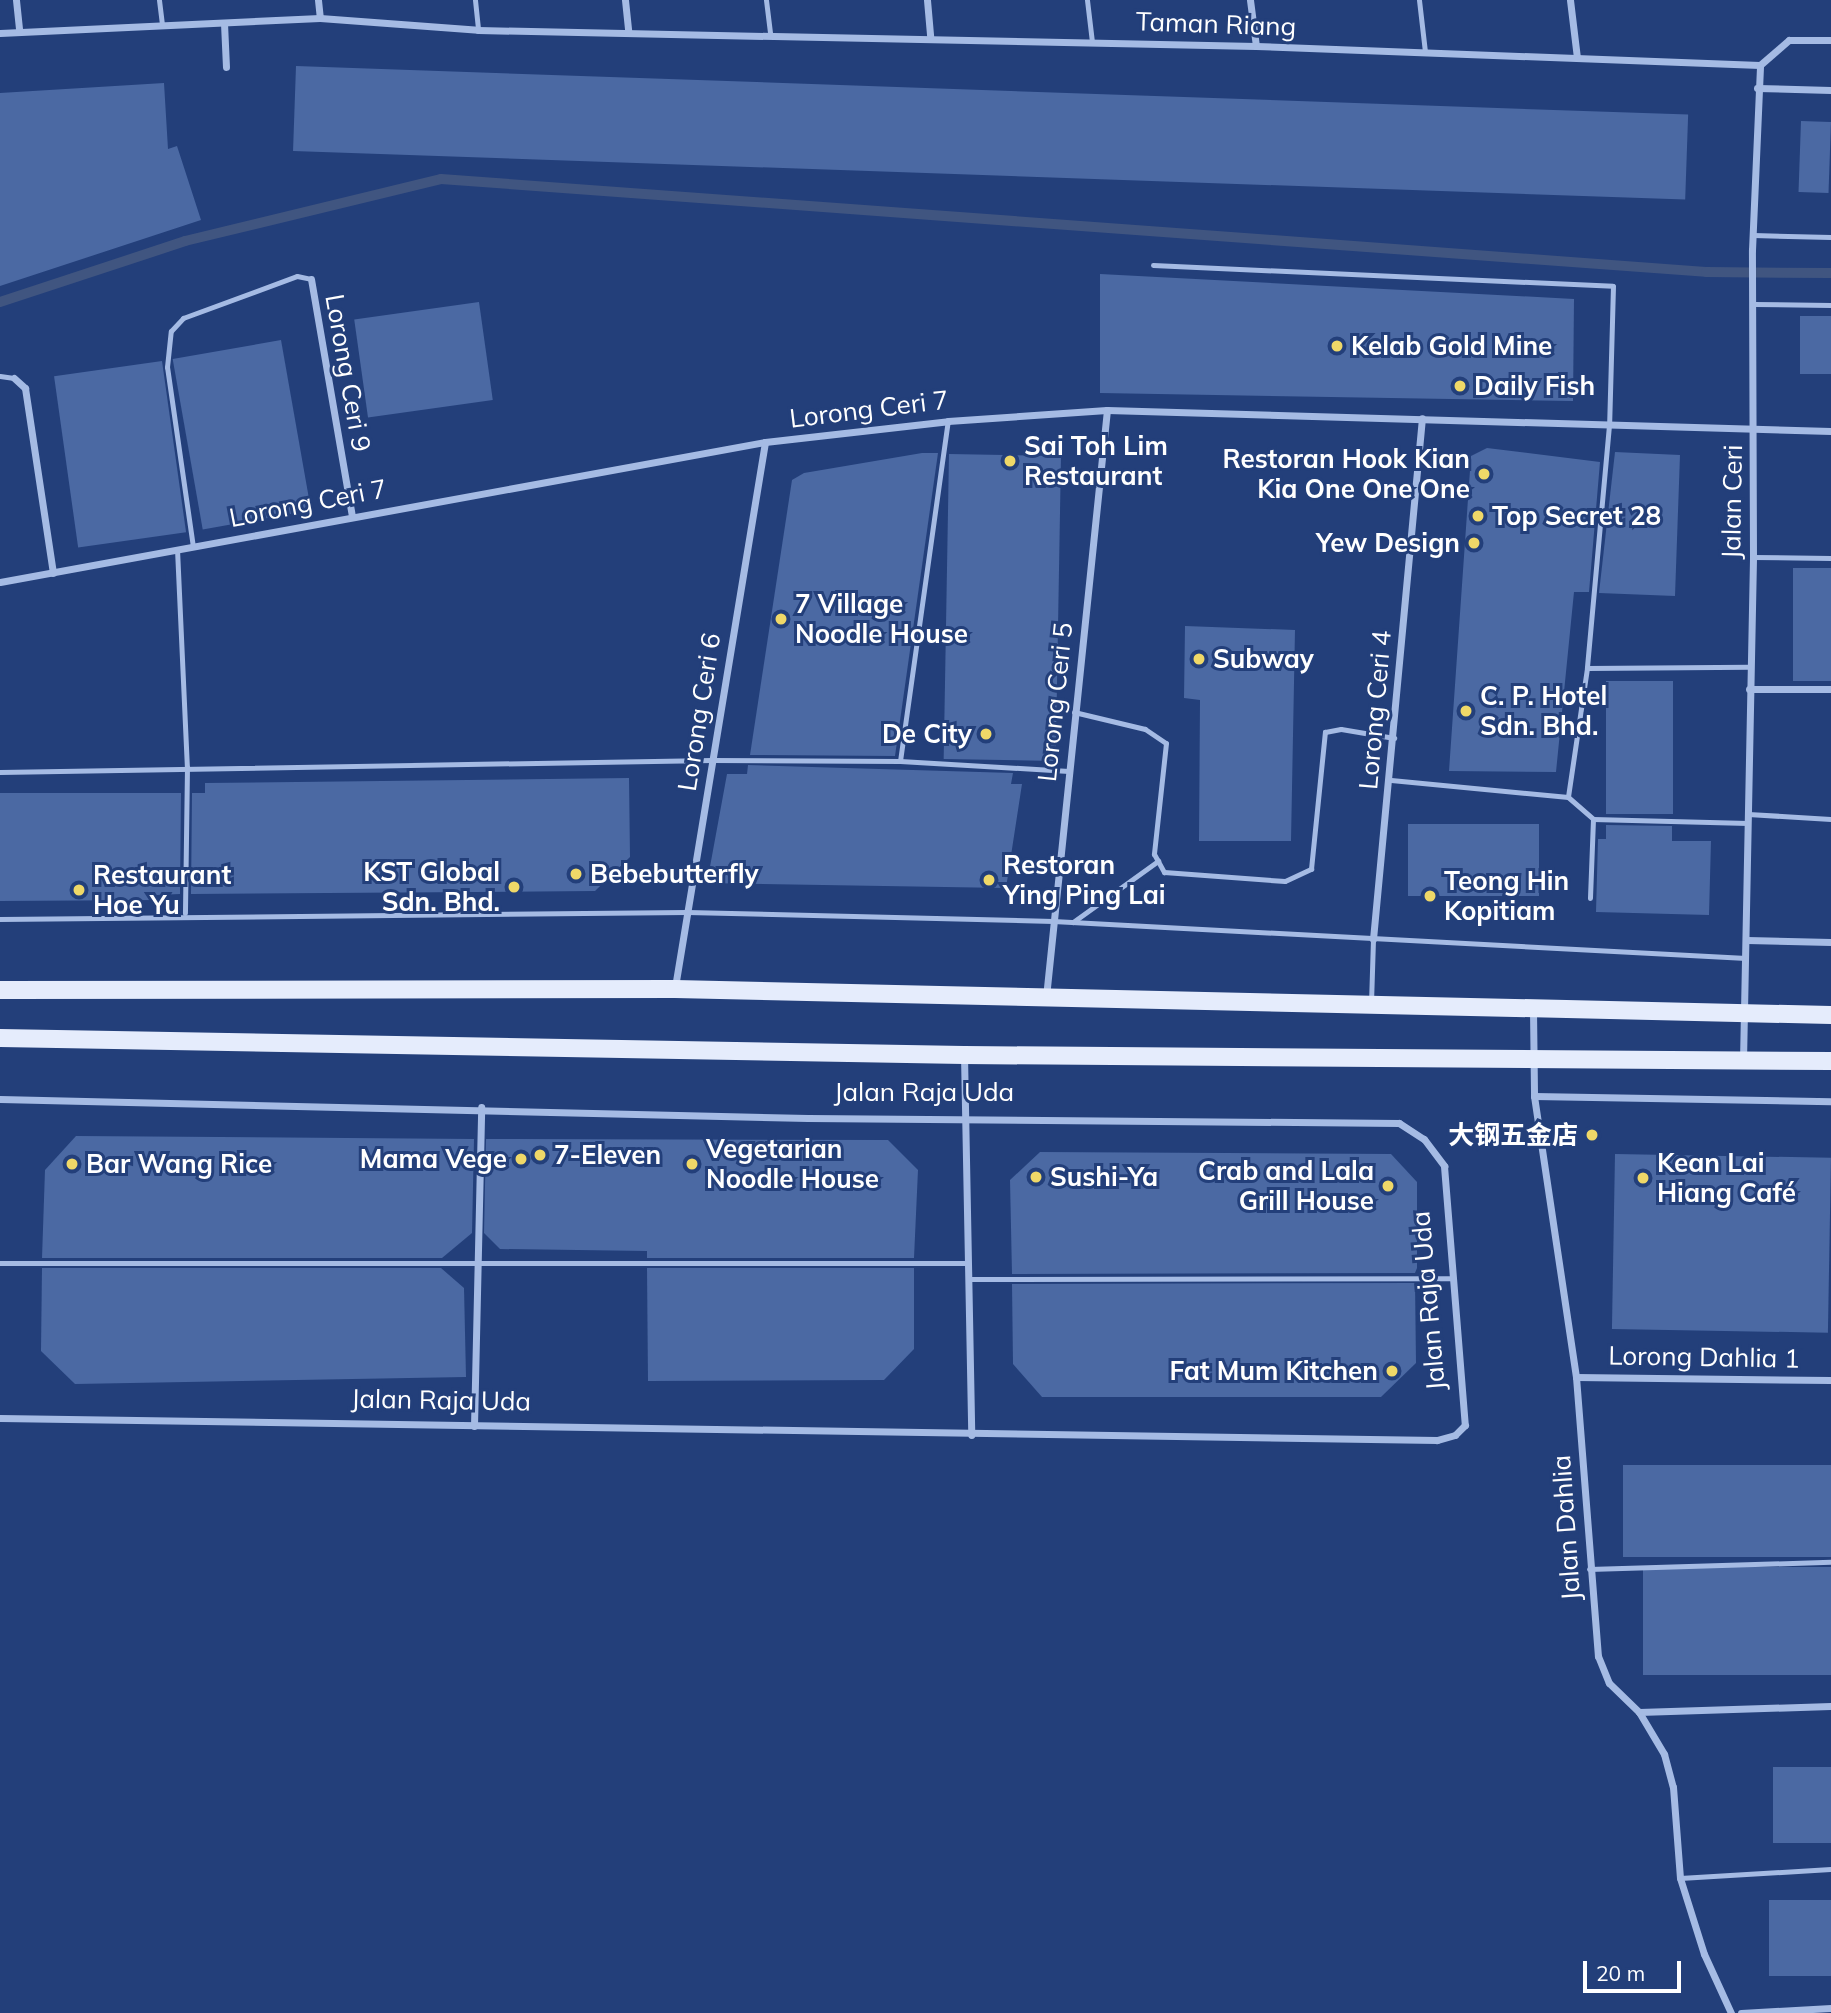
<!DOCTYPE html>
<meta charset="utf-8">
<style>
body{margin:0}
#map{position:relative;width:1831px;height:2013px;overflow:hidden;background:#233f7a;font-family:Mulish,"Noto Sans SC",sans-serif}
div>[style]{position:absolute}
.stream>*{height:10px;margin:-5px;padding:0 5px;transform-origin:5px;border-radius:5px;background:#405580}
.building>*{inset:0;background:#4b69a3;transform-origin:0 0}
.service>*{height:5px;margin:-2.5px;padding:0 2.5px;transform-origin:2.5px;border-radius:2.5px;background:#a5bbe4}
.minor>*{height:7px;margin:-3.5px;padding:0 3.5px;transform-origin:3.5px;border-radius:3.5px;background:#a5bbe4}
.primary>*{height:18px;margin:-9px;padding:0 9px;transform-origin:9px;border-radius:9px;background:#e5ecfc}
.dots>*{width:19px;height:19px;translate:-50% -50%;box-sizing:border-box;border:4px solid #233f7a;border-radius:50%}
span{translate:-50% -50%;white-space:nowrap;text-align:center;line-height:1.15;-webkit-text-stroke:6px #233f7a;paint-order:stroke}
.street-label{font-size:26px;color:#fff}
.poi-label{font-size:26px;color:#fff;font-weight:700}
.left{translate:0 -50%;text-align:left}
.right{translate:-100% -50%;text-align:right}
.scale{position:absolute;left:1583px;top:1961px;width:98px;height:32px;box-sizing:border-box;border:4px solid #fff;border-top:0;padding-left:9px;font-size:21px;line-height:24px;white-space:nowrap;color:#fff;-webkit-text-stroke:5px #233f7a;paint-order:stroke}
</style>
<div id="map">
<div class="stream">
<i style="left:0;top:302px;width:195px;rotate:-18.2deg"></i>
<i style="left:185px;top:241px;width:263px;rotate:-13.6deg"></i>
<i style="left:441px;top:179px;width:1268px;rotate:4.2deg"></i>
<i style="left:1706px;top:272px;width:125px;rotate:0.5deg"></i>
</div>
<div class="building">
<i style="left:296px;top:66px;width:1393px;height:85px;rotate:2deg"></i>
<i style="clip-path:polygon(164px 83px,168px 149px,177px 146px,201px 220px,0 286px,0 93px)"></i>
<i style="left:1801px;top:121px;width:30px;height:71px;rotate:2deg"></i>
<i style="clip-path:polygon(1100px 274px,1574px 299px,1573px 401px,1100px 393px)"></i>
<i style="left:479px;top:302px;width:99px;height:126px;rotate:82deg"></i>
<i style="left:1800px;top:316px;width:31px;height:58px"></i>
<i style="left:281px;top:340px;width:173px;height:110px;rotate:80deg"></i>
<i style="left:162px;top:361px;width:173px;height:109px;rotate:82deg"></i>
<i style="clip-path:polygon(1487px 448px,1600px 462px,1589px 592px,1574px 592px,1556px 772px,1449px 771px,1471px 456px)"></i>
<i style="clip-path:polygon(1615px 452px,1680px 455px,1675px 596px,1599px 593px)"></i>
<i style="clip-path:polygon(922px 453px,938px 453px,895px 756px,750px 755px,792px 480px,804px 473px)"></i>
<i style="left:949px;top:454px;width:112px;height:305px;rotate:1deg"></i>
<i style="left:1793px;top:568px;width:38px;height:113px"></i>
<i style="clip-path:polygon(1185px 626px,1295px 630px,1291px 841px,1199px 841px,1200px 700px,1184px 698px)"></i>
<i style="left:1606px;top:681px;width:67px;height:133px"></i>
<i style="clip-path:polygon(748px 765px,1013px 773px,1011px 784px,1022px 784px,1006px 888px,707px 883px,727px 774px,747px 774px)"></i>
<i style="clip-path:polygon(629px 778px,630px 857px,595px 891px,191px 894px,192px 793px,205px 793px,205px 783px)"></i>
<i style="clip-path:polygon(0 793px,181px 793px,180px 894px,157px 895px,157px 900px,0 901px)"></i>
<i style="left:1408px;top:824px;width:131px;height:72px"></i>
<i style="clip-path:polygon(1606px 825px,1672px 826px,1672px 841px,1711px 841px,1709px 915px,1596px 912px,1598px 839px,1606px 839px)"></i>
<i style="clip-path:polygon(76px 1136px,474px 1139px,472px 1233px,442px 1258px,42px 1258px,45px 1170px)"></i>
<i style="clip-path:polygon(486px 1139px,888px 1140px,918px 1170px,914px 1258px,647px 1258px,647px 1251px,500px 1249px,484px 1233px)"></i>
<i style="clip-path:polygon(1040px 1152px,1391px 1154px,1417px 1182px,1417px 1268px,1415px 1273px,1012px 1274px,1010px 1180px)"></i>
<i style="left:1615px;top:1154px;width:216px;height:175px;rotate:1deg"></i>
<i style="clip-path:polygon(42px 1268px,441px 1268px,464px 1288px,466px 1377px,75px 1384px,41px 1351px)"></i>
<i style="clip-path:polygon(647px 1268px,914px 1268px,914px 1349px,884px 1380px,648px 1381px)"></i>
<i style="clip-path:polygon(1415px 1283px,1416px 1363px,1381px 1397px,1042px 1397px,1013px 1364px,1012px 1284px)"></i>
<i style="left:1831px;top:1465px;width:92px;height:208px;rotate:90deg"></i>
<i style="left:1831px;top:1567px;width:108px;height:188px;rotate:90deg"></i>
<i style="left:1831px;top:1767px;width:76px;height:58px;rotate:90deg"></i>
<i style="left:1831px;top:1900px;width:76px;height:62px;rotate:90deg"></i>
</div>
<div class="service">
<i style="left:159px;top:0;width:26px;rotate:83deg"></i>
<i style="left:475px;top:0;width:30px;rotate:84deg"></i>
<i style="left:766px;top:0;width:35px;rotate:83deg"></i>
<i style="left:1087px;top:0;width:42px;rotate:83.2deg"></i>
<i style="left:1419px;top:0;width:52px;rotate:83.4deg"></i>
<i style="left:1753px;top:235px;width:78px;rotate:1.5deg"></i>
<i style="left:1153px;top:265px;width:460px;rotate:2.6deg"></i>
<i style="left:1613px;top:286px;width:139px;rotate:91.6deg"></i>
<i style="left:1609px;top:425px;width:244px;rotate:95.2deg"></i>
<i style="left:1587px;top:668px;width:130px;rotate:98.4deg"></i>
<i style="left:1568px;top:797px;width:33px;rotate:41deg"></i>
<i style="left:1593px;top:819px;width:79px;rotate:92.2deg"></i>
<i style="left:1754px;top:304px;width:77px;rotate:0.7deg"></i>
<i style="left:0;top:376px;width:14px;rotate:8deg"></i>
<i style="left:193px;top:547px;width:182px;rotate:-98.2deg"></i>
<i style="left:167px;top:367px;width:36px;rotate:-84deg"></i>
<i style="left:171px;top:331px;width:18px;rotate:-47deg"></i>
<i style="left:183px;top:318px;width:121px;rotate:-20.2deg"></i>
<i style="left:297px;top:276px;width:14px;rotate:12deg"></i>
<i style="left:177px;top:549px;width:218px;rotate:87.4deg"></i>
<i style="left:187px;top:767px;width:146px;rotate:90.8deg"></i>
<i style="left:1753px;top:557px;width:78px;rotate:0.7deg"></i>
<i style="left:1587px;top:668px;width:162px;rotate:-0.4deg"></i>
<i style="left:1074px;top:712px;width:73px;rotate:13.5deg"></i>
<i style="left:1145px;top:729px;width:25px;rotate:34deg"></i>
<i style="left:1166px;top:743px;width:112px;rotate:96.2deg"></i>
<i style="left:1154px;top:854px;width:21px;rotate:61deg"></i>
<i style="left:1164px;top:872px;width:121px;rotate:4.3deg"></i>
<i style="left:1285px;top:881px;width:29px;rotate:-25deg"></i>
<i style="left:1311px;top:869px;width:138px;rotate:-84.2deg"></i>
<i style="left:1325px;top:732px;width:16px;rotate:-11deg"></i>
<i style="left:1341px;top:729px;width:54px;rotate:9.6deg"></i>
<i style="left:900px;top:761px;width:343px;rotate:-82deg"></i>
<i style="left:0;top:772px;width:712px;rotate:-0.97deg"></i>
<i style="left:712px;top:760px;width:188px;rotate:0.3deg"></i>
<i style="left:900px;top:761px;width:169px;rotate:3.4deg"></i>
<i style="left:1391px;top:780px;width:178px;rotate:5.5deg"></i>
<i style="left:1748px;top:814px;width:83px;rotate:3.4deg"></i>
<i style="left:1593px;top:819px;width:155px;rotate:1.5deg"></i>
<i style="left:0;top:919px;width:687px;rotate:-0.58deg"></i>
<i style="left:687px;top:912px;width:366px;rotate:1.4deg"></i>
<i style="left:1053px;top:921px;width:694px;rotate:3.06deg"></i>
<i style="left:1073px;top:922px;width:105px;rotate:-35.7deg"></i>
<i style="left:1371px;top:1003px;width:64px;rotate:-88.2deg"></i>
<i style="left:0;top:1263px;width:967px"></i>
<i style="left:968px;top:1279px;width:485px;rotate:-0.1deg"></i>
<i style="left:1589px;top:1569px;width:242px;rotate:-1.7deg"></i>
<i style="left:1680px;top:1878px;width:151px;rotate:-3.4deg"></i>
</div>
<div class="minor">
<i style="left:16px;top:0;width:31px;rotate:84deg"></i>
<i style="left:318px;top:0;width:18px;rotate:84deg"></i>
<i style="left:625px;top:0;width:30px;rotate:84deg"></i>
<i style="left:927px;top:0;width:38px;rotate:85deg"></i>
<i style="left:1250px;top:0;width:46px;rotate:82.6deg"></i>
<i style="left:1570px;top:0;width:58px;rotate:83.1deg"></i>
<i style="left:224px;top:23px;width:44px;rotate:87.4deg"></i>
<i style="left:0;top:33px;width:320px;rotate:-2.7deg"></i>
<i style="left:320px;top:18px;width:158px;rotate:4.3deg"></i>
<i style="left:478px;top:30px;width:778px;rotate:1.18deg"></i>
<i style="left:1256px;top:46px;width:504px;rotate:2.16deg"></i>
<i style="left:1760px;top:65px;width:38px;rotate:-41deg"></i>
<i style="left:1789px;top:40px;width:42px"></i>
<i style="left:1757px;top:88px;width:74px;rotate:1.5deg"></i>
<i style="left:311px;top:279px;width:241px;rotate:80.2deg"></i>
<i style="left:14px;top:378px;width:15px;rotate:42deg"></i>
<i style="left:25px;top:388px;width:187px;rotate:81.4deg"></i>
<i style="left:0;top:582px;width:778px;rotate:-10.37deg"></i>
<i style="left:765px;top:442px;width:184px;rotate:-6.5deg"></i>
<i style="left:948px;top:421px;width:159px;rotate:-4deg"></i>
<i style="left:1107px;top:410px;width:724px;rotate:1.66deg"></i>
<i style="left:1749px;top:689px;width:82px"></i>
<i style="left:1373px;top:939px;width:523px;rotate:-84.63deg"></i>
<i style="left:1747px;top:940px;width:84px;rotate:1.4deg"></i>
<i style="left:675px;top:987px;width:552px;rotate:-80.62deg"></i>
<i style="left:1046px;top:997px;width:590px;rotate:-84.07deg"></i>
<i style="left:1533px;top:1010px;width:86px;rotate:89.3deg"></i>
<i style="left:1534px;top:1096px;width:284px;rotate:81.5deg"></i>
<i style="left:1576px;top:1377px;width:280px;rotate:85.5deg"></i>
<i style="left:1598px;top:1656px;width:29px;rotate:68deg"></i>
<i style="left:1609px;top:1683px;width:42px;rotate:44deg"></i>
<i style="left:1639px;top:1712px;width:49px;rotate:59.2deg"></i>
<i style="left:1664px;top:1754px;width:34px;rotate:75deg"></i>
<i style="left:1673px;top:1787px;width:91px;rotate:85.6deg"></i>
<i style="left:1680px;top:1878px;width:80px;rotate:72.5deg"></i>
<i style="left:1704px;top:1954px;width:65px;rotate:65.4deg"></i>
<i style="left:964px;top:1055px;width:380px;rotate:88.9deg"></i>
<i style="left:1743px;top:1061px;width:504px;rotate:-88.86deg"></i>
<i style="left:1753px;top:557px;width:307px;rotate:-90.2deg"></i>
<i style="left:1752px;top:250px;width:185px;rotate:-87.5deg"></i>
<i style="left:1534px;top:1096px;width:297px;rotate:1deg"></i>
<i style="left:0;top:1099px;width:808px;rotate:1.35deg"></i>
<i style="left:808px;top:1118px;width:591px;rotate:0.48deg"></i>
<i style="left:1399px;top:1123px;width:30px;rotate:33deg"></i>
<i style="left:1424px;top:1139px;width:34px;rotate:53deg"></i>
<i style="left:1444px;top:1166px;width:260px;rotate:85.4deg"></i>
<i style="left:1465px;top:1425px;width:14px;rotate:135deg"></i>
<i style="left:1455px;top:1435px;width:19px;rotate:164deg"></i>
<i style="left:1437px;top:1440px;width:1437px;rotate:-179.12deg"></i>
<i style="left:1576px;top:1377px;width:255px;rotate:0.7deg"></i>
<i style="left:474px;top:1426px;width:319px;rotate:-88.7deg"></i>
<i style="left:1639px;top:1712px;width:192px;rotate:-1.8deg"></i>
<i style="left:1741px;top:2013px;width:90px;rotate:-3.2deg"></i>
</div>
<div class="primary">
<i style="left:0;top:990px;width:675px;rotate:-0.08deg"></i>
<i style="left:675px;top:989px;width:1156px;rotate:1.29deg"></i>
<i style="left:0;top:1038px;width:964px;rotate:1.01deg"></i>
<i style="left:964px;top:1055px;width:867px;rotate:0.4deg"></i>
</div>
<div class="dots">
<i style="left:1337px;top:346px;background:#efd868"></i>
<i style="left:1460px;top:386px;background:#efd868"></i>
<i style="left:1010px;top:461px;background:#efd868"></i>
<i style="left:1484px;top:474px;background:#efd868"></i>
<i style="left:1478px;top:516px;background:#efd868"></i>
<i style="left:1474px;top:543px;background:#efd868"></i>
<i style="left:781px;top:619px;background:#efd868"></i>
<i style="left:1199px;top:659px;background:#efd868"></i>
<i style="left:1466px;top:711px;background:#efd868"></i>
<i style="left:986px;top:734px;background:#efd868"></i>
<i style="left:576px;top:874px;background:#efd868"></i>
<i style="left:989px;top:880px;background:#efd868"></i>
<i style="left:514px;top:887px;background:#efd868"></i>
<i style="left:79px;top:890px;background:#efd868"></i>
<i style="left:1430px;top:896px;background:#efd868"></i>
<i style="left:1592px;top:1135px;background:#efd868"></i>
<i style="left:540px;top:1155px;background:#efd868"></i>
<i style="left:521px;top:1159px;background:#efd868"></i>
<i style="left:72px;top:1164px;background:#efd868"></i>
<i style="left:692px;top:1164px;background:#efd868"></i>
<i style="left:1036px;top:1177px;background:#efd868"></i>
<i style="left:1643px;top:1178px;background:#efd868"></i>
<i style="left:1388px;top:1186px;background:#efd868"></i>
<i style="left:1392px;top:1371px;background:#efd868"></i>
</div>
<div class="street-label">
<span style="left:1216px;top:24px;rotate:2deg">Taman Riang</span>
<span style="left:348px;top:373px;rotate:80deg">Lorong Ceri 9</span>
<span style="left:869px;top:409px;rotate:-7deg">Lorong Ceri 7</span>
<span style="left:1732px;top:502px;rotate:-89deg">Jalan Ceri</span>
<span style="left:308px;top:503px;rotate:-11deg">Lorong Ceri 7</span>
<span style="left:1055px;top:702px;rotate:-84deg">Lorong Ceri 5</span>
<span style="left:1375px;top:710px;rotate:-85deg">Lorong Ceri 4</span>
<span style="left:699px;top:712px;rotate:-81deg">Lorong Ceri 6</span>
<span style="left:924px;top:1092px">Jalan Raja Uda</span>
<span style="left:1428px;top:1301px;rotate:-95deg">Jalan Raja Uda</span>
<span style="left:1704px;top:1357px;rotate:1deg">Lorong Dahlia 1</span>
<span style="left:441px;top:1400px;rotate:1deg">Jalan Raja Uda</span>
<span style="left:1566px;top:1528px;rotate:-94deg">Jalan Dahlia</span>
</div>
<div class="poi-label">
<span class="left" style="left:1351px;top:346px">Kelab Gold Mine</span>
<span class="left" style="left:1474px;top:386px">Daily Fish</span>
<span class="left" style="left:1024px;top:461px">Sai Toh Lim<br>Restaurant</span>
<span class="right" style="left:1470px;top:474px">Restoran Hook Kian<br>Kia One One One</span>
<span class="left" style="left:1492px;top:516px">Top Secret 28</span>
<span class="right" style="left:1460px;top:543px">Yew Design</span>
<span class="left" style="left:795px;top:619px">7 Village<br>Noodle House</span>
<span class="left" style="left:1213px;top:659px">Subway</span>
<span class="left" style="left:1480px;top:711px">C. P. Hotel<br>Sdn. Bhd.</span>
<span class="right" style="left:972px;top:734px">De City</span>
<span class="left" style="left:1003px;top:880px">Restoran<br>Ying Ping Lai</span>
<span class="right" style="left:500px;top:887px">KST Global<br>Sdn. Bhd.</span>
<span class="left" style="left:590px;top:874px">Bebebutterfly</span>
<span class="left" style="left:93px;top:890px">Restaurant<br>Hoe Yu</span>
<span class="left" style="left:1444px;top:896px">Teong Hin<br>Kopitiam</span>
<span class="right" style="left:1578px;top:1135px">大钢五金店</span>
<span class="left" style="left:706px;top:1164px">Vegetarian<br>Noodle House</span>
<span class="left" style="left:554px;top:1155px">7-Eleven</span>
<span class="right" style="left:507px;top:1159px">Mama Vege</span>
<span class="left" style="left:1657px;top:1178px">Kean Lai<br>Hiang Café</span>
<span class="left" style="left:86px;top:1164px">Bar Wang Rice</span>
<span class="right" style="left:1374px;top:1186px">Crab and Lala<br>Grill House</span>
<span class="left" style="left:1050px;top:1177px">Sushi-Ya</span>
<span class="right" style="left:1378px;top:1371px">Fat Mum Kitchen</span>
</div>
<div class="scale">20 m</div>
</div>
